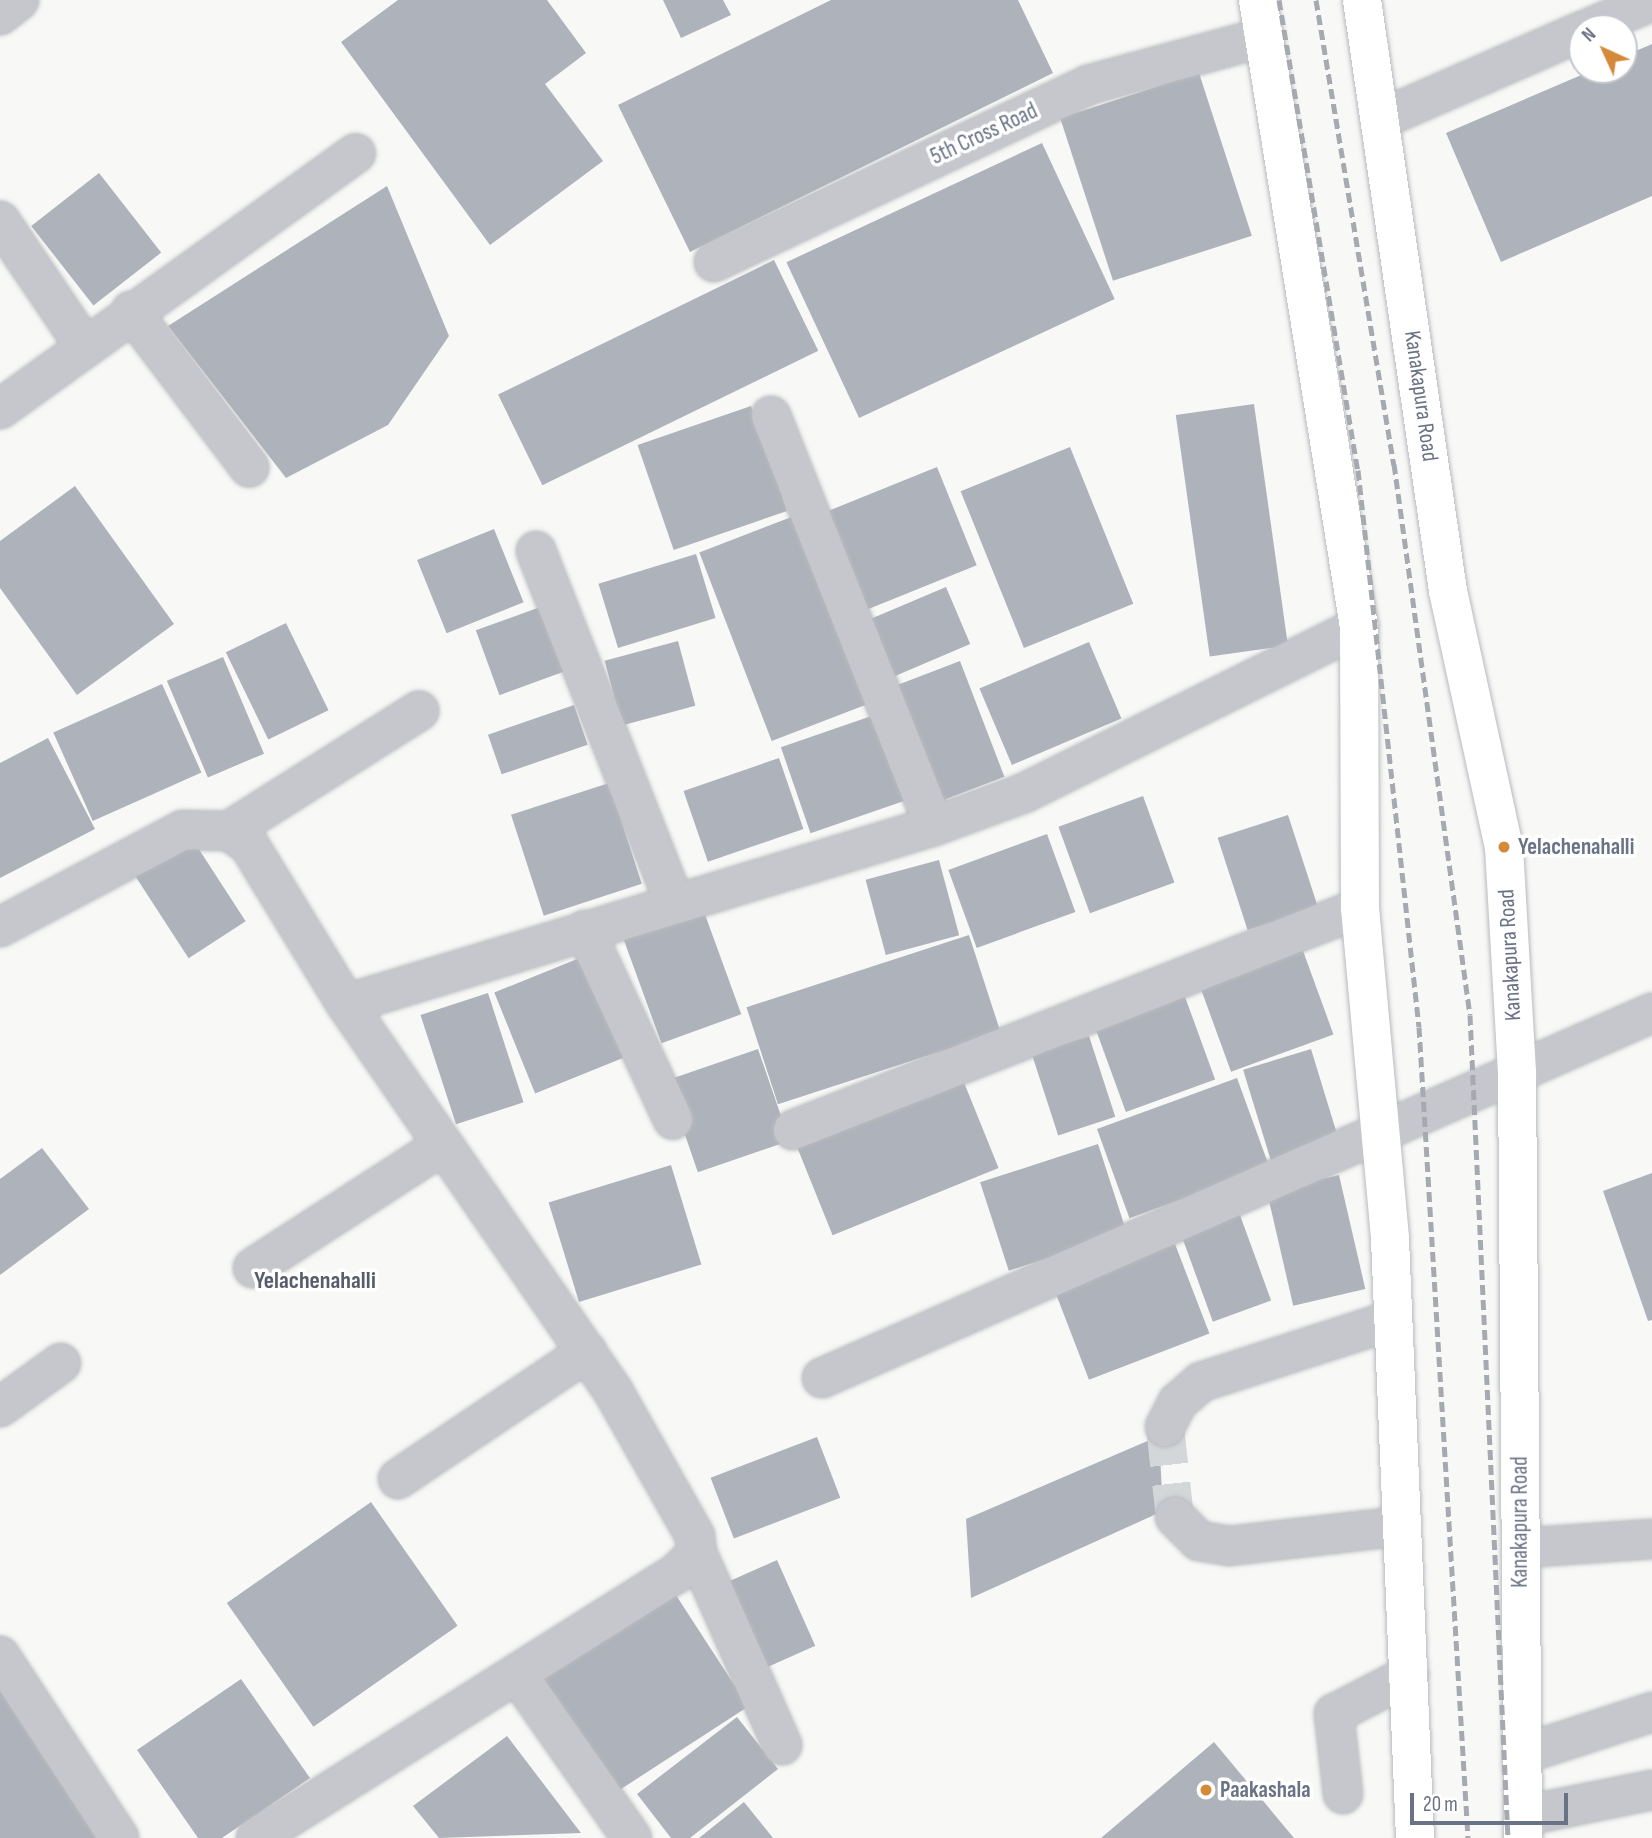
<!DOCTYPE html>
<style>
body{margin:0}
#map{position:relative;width:1652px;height:1838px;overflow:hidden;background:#f8f9f7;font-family:"Sofia Sans Condensed",sans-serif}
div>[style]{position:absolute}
.building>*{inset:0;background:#aeb2ba;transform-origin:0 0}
.minor-tunnel>*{height:38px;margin-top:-19px;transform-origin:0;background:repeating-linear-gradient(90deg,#d4d7da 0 38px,transparent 0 57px)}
.roads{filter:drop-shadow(0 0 2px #b8babe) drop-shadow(0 0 2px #b8babe)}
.minor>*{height:38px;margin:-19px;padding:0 19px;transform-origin:19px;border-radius:19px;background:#c5c7cc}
.highway>*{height:38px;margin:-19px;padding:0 19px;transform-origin:19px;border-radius:19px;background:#fff}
.rail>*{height:5px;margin-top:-2.5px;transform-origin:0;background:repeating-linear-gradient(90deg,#a6a9b0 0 10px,transparent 0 15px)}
.dots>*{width:19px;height:19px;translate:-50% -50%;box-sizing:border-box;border:4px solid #fff;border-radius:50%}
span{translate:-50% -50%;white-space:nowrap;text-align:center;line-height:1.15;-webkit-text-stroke:7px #fff;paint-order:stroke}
.street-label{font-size:23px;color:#6a7285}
.poi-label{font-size:23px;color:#6a7285;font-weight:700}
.left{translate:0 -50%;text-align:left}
.neighbourhood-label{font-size:24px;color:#585d6b;font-weight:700}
.north{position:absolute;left:1568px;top:14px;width:70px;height:70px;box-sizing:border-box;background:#fff;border:2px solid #c3c7ce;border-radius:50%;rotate:315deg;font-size:19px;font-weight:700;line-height:28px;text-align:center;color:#6a7285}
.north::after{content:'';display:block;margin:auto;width:24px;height:32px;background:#d58a3a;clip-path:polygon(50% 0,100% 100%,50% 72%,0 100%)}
.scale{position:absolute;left:1410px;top:1793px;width:158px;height:32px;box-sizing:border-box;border:4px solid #6a7285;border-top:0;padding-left:9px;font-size:21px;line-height:24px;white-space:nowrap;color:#6a7285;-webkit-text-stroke:5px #fff;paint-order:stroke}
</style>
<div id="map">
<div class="building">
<i style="clip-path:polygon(398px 0,547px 0,586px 53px,545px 84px,603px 161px,490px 245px,341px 42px)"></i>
<i style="clip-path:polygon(663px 0,723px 0,731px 15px,681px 38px)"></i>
<i style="clip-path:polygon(831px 0,1018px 0,1053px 73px,690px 252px,618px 105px)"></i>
<i style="clip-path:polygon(1652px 44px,1652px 196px,1501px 262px,1446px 133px,1593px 70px,1624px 70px,1624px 56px)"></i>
<i style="left:1199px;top:73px;width:171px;height:146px;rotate:72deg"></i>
<i style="left:1042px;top:143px;width:172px;height:282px;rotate:65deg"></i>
<i style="left:99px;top:173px;width:101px;height:86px;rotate:52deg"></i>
<i style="clip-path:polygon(387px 186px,449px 336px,388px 425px,286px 478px,168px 326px)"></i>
<i style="left:774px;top:260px;width:101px;height:307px;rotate:64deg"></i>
<i style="left:1254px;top:404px;width:244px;height:79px;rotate:82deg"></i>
<i style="left:751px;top:406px;width:111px;height:120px;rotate:71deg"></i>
<i style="left:1070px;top:447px;width:169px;height:118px;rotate:68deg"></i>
<i style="left:937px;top:467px;width:106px;height:126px;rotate:68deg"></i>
<i style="clip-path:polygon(75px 486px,174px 624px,77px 695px,0 588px,0 541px)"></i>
<i style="left:802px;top:513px;width:202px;height:110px;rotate:69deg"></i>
<i style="left:494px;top:529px;width:79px;height:83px;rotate:68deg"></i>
<i style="left:696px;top:554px;width:67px;height:102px;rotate:73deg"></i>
<i style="left:946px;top:587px;width:62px;height:86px;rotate:67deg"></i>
<i style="left:551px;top:603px;width:69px;height:80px;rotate:70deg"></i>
<i style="left:286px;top:623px;width:97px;height:67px;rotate:64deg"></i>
<i style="left:678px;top:641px;width:67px;height:76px;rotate:75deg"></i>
<i style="left:1089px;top:642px;width:83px;height:119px;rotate:67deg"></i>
<i style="left:223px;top:657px;width:105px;height:61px;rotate:67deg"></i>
<i style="left:960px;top:661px;width:124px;height:70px;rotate:69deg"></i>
<i style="left:162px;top:684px;width:97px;height:119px;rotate:66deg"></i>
<i style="left:574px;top:705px;width:42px;height:91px;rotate:71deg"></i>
<i style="left:883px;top:712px;width:91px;height:108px;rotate:71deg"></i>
<i style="clip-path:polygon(48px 738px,95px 829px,0 878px,0 763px)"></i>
<i style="left:779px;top:758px;width:75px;height:101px;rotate:71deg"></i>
<i style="left:609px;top:783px;width:106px;height:103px;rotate:72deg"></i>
<i style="left:1143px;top:796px;width:92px;height:90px;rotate:70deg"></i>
<i style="left:1288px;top:815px;width:97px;height:74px;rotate:72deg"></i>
<i style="left:189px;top:834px;width:104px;height:68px;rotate:57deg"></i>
<i style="left:1047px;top:834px;width:83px;height:105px;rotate:70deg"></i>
<i style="left:939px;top:860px;width:78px;height:76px;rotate:75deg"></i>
<i style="left:703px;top:909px;width:112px;height:85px;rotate:70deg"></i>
<i style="left:969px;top:935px;width:102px;height:234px;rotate:72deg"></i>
<i style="left:1302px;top:948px;width:92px;height:109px;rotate:70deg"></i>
<i style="left:587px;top:955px;width:109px;height:100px;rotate:68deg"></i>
<i style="left:488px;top:993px;width:115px;height:71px;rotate:72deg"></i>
<i style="left:1184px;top:994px;width:91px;height:95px;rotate:70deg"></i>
<i style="left:1089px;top:1036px;width:85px;height:60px;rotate:72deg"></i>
<i style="left:758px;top:1049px;width:97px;height:97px;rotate:71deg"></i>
<i style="left:1311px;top:1049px;width:95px;height:71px;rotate:73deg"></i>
<i style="left:1237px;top:1078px;width:95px;height:149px;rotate:70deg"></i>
<i style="left:963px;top:1080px;width:95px;height:179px;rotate:68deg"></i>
<i style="left:1098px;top:1144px;width:93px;height:124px;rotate:72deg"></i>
<i style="clip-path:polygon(42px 1148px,89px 1209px,0 1275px,0 1179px)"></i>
<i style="left:671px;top:1165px;width:104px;height:128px;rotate:73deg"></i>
<i style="clip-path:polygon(1652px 1173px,1652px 1320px,1648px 1321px,1603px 1191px)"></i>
<i style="left:1339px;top:1175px;width:117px;height:74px;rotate:77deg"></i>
<i style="left:1240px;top:1215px;width:91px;height:62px;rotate:70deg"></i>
<i style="left:1175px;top:1244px;width:96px;height:129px;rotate:69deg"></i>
<i style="clip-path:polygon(1159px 1436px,1163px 1511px,971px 1598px,966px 1519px)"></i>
<i style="left:817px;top:1437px;width:65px;height:114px;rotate:69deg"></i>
<i style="left:371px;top:1502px;width:151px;height:176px;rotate:55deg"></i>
<i style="left:777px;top:1560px;width:94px;height:59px;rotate:66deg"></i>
<i style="left:672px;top:1589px;width:140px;height:158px;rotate:57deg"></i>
<i style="clip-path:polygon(0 1659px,119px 1838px,0 1838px)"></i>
<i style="clip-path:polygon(241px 1679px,310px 1778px,222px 1838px,198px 1838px,137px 1750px)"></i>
<i style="clip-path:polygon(737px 1717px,778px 1769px,690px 1838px,671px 1838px,637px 1794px)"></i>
<i style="clip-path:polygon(507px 1736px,581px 1833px,439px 1838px,413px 1806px)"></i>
<i style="clip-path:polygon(1214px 1742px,1294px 1838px,1101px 1838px)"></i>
<i style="clip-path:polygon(744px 1802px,773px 1838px,699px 1838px)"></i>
</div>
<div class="minor-tunnel">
<i style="left:1165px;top:1427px;width:91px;rotate:83.7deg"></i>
</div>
<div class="roads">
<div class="minor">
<i style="left:0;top:15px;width:24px;rotate:-38deg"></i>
<i style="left:1590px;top:28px;width:68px;rotate:-23.5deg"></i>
<i style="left:1381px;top:119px;width:219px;rotate:-23.6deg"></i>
<i style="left:0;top:221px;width:148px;rotate:56deg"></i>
<i style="left:714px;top:262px;width:414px;rotate:-25.3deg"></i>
<i style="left:1088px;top:85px;width:183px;rotate:-15.2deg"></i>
<i style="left:131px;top:311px;width:196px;rotate:52.9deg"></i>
<i style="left:0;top:409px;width:438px;rotate:-35.7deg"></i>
<i style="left:771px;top:416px;width:441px;rotate:68.3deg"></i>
<i style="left:536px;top:551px;width:377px;rotate:68.5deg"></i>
<i style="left:229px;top:831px;width:225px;rotate:-32.3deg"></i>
<i style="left:0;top:927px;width:207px;rotate:-27.9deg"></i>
<i style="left:183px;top:830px;width:46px;rotate:1.2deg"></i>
<i style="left:229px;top:831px;width:24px;rotate:35deg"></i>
<i style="left:249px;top:845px;width:186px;rotate:58.6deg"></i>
<i style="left:346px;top:1004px;width:614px;rotate:-16.84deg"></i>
<i style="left:934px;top:826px;width:96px;rotate:-20.1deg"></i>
<i style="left:1024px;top:793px;width:374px;rotate:-26.4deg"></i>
<i style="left:585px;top:930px;width:209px;rotate:65.1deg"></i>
<i style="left:793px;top:1130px;width:609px;rotate:-21.38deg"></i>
<i style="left:253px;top:1268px;width:226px;rotate:-32.9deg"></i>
<i style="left:822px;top:1378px;width:907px;rotate:-23.74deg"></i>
<i style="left:0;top:1407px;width:75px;rotate:-35.8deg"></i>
<i style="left:1165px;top:1427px;width:28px;rotate:-63deg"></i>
<i style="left:1178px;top:1402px;width:30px;rotate:-41deg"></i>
<i style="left:1201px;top:1382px;width:202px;rotate:-17.9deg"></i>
<i style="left:398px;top:1479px;width:228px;rotate:-33.9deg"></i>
<i style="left:1175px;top:1517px;width:34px;rotate:45deg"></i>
<i style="left:1199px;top:1541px;width:30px;rotate:9deg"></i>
<i style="left:1229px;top:1546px;width:174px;rotate:-6.6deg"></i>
<i style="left:1521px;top:1548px;width:131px;rotate:-3.9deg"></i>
<i style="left:697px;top:1553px;width:210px;rotate:66.1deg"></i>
<i style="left:0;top:1656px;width:217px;rotate:56.8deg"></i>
<i style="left:517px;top:1674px;width:200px;rotate:55deg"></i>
<i style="left:1523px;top:1754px;width:136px;rotate:-18deg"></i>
<i style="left:1343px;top:1794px;width:81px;rotate:-96.4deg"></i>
<i style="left:1334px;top:1714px;width:85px;rotate:-27.5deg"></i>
<i style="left:1523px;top:1816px;width:132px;rotate:-11.4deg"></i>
<i style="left:256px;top:1838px;width:496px;rotate:-32.2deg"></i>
<i style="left:676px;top:1574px;width:30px;rotate:-45deg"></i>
<i style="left:697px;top:1553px;width:17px;rotate:-97deg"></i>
<i style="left:695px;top:1536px;width:167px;rotate:-119.5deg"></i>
<i style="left:613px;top:1391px;width:470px;rotate:-124.6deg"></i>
</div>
<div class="highway">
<i style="left:1258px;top:0;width:635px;rotate:80.85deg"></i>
<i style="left:1359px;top:627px;width:281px;rotate:89.8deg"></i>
<i style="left:1360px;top:908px;width:332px;rotate:84.8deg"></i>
<i style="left:1390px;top:1239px;width:600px;rotate:87.61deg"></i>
<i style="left:1362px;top:0;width:597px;rotate:81.72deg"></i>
<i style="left:1448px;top:591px;width:262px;rotate:77.7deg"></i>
<i style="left:1504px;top:847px;width:225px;rotate:86.7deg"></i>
<i style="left:1517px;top:1072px;width:766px;rotate:89.55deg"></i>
</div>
</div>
<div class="rail">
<i style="left:1279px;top:0;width:477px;rotate:80.5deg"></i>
<i style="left:1358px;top:470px;width:560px;rotate:83.75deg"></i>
<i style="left:1419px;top:1027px;width:812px;rotate:86.54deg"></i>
<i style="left:1316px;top:0;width:471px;rotate:80.5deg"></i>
<i style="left:1394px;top:464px;width:556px;rotate:82.15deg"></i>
<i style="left:1470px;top:1015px;width:824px;rotate:87.36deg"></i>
</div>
<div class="dots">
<i style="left:1504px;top:847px;background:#d58a3a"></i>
<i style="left:1206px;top:1790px;background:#d58a3a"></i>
</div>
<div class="street-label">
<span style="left:984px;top:134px;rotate:-25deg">5th Cross Road</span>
<span style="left:1421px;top:396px;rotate:82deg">Kanakapura Road</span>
<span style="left:1510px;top:955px;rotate:-93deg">Kanakapura Road</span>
<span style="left:1520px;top:1522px;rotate:-90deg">Kanakapura Road</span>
</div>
<div class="poi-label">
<span class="left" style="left:1518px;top:847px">Yelachenahalli</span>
<span class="left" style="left:1220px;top:1790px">Paakashala</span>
</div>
<div class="neighbourhood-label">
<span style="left:315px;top:1281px">Yelachenahalli</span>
</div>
<div class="north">N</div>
<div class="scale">20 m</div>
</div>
